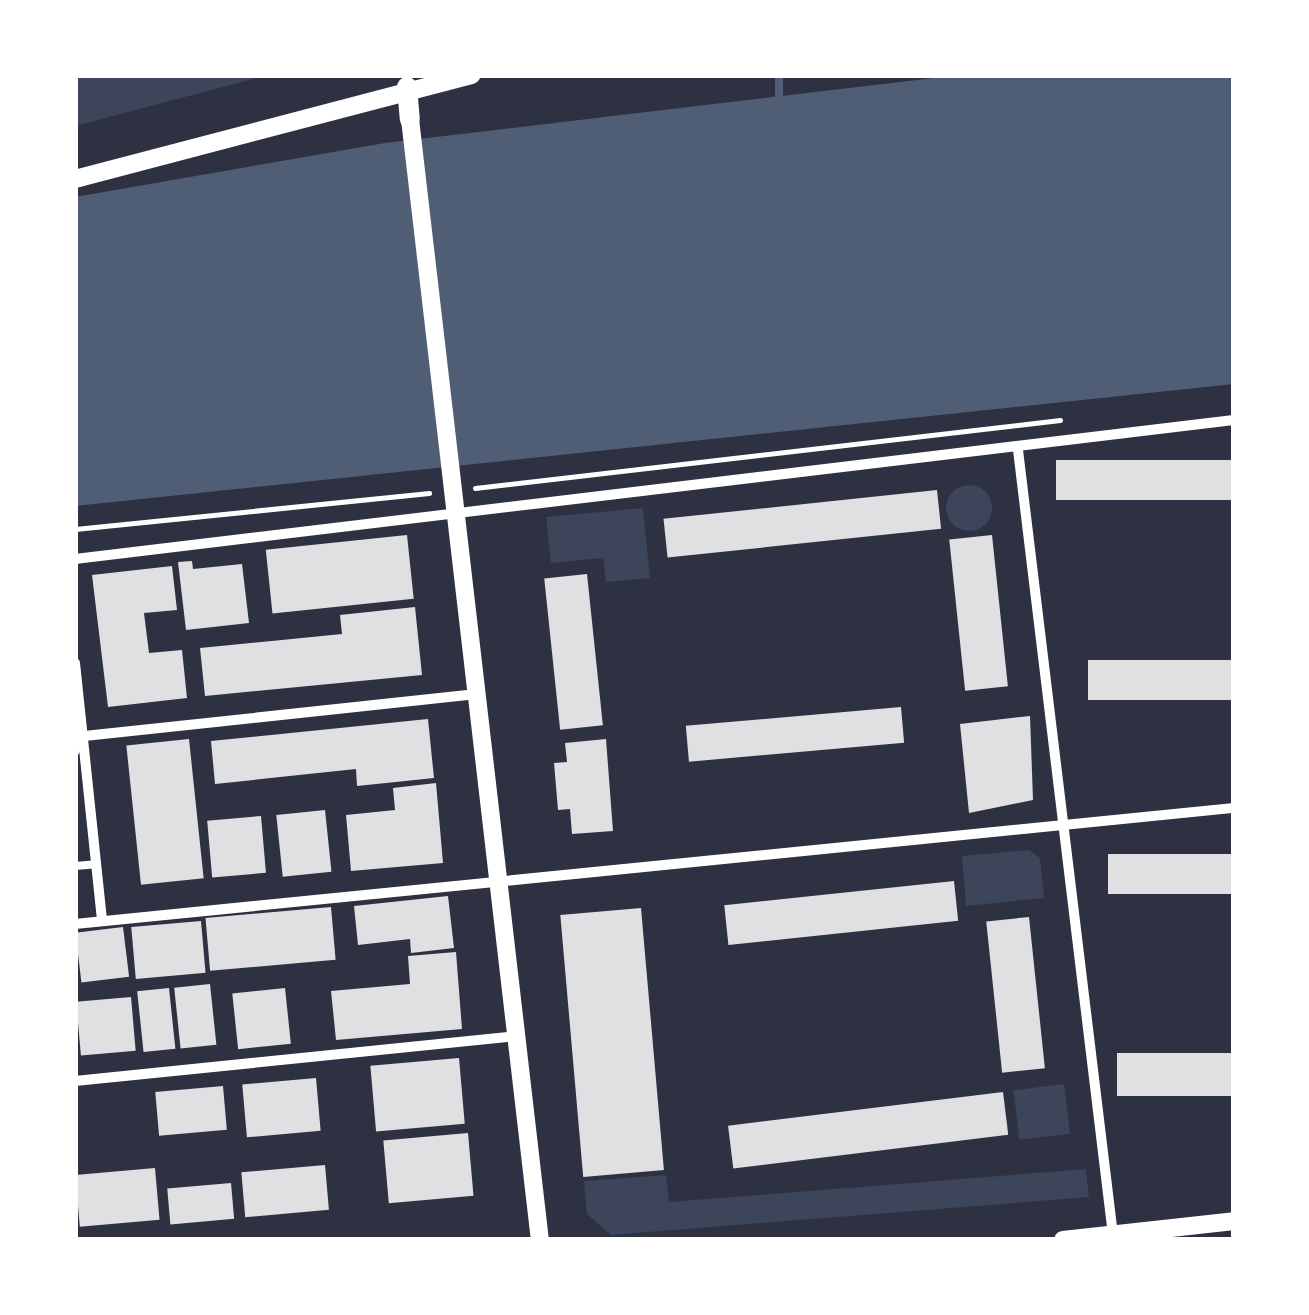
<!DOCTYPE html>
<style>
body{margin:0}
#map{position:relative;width:1309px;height:1315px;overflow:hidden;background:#2d3142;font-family:Figtree,sans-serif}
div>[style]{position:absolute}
.green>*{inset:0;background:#3c4559;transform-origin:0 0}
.round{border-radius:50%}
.water>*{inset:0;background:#4f5d75}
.stream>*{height:8px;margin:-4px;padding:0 4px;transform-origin:4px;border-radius:4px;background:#4f5d75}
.building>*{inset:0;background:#e0e0e3;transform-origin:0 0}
.path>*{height:5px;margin:-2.5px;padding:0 2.5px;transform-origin:2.5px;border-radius:2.5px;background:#fff}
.service>*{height:8px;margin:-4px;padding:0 4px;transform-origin:4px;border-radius:4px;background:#fff}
.minor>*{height:10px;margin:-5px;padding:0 5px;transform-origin:5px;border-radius:5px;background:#fff}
.tertiary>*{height:18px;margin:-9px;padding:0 9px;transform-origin:9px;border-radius:9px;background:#fff}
.secondary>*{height:20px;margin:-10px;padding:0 10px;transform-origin:10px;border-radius:10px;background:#fff}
span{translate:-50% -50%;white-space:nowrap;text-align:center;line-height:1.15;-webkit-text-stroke:9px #fff;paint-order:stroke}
.frame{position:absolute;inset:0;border:78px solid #fff;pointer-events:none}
</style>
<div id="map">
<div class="green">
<i style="clip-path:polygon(75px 75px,268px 75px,75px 126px)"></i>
<i class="round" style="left:946px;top:485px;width:46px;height:46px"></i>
<i style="clip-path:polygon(643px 508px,650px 578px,606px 582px,603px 558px,551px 563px,546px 517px)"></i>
<i style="clip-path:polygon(1029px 850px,1040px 858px,1044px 898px,966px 906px,962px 856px)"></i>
<i style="left:1064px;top:1084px;width:50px;height:51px;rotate:83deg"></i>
<i style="clip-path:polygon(1086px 1169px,1089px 1197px,611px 1235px,587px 1214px,584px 1181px,666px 1175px,669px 1202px)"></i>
</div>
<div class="water">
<i style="clip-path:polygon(959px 75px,1234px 75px,1234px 384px,75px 506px,75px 197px,385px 143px)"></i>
</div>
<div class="stream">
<i style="left:779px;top:75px;width:25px;rotate:90deg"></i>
</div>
<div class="building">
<i style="left:1234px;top:460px;width:40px;height:178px;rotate:90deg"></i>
<i style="left:937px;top:490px;width:39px;height:275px;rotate:84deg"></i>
<i style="left:407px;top:535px;width:64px;height:142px;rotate:84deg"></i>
<i style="left:992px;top:535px;width:152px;height:43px;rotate:84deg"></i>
<i style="clip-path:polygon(192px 561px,193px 569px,242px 564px,249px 623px,186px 630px,178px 562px)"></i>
<i style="clip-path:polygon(172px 566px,177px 610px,144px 613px,149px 653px,182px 650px,187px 698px,108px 707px,92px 575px)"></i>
<i style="left:587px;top:574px;width:152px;height:43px;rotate:84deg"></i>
<i style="clip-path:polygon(415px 607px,422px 675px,205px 696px,200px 648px,342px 634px,340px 615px)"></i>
<i style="left:1234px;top:660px;width:40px;height:146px;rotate:90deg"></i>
<i style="left:901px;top:707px;width:36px;height:216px;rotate:85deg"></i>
<i style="clip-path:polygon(1030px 716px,1033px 800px,969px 813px,960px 724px)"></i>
<i style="clip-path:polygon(428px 719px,434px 778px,357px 786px,356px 769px,215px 784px,211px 741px)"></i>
<i style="left:189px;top:739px;width:140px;height:63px;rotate:84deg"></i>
<i style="clip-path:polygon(606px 739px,613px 831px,572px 834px,570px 809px,558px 810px,554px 763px,567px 762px,565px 743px)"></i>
<i style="clip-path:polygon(436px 783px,443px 863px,351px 871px,346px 815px,395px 810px,393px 788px)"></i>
<i style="left:325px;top:810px;width:62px;height:49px;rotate:84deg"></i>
<i style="left:261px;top:816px;width:57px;height:54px;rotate:85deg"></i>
<i style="left:1234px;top:854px;width:40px;height:126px;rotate:90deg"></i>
<i style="left:954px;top:881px;width:40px;height:231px;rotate:84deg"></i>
<i style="clip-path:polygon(448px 896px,454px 948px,411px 953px,410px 939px,358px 945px,354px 906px)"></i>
<i style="left:331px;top:907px;width:53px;height:126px;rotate:85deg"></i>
<i style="left:641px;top:908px;width:263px;height:81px;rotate:85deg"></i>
<i style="left:1029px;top:917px;width:152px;height:43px;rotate:84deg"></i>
<i style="left:201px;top:921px;width:52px;height:70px;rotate:85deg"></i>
<i style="left:123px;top:927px;width:50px;height:48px;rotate:83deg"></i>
<i style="clip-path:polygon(456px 952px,462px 1029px,336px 1040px,331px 991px,410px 984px,408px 956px)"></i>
<i style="left:210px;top:984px;width:61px;height:36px;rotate:84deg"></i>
<i style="left:169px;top:988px;width:61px;height:32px;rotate:84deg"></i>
<i style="left:285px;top:988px;width:56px;height:53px;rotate:84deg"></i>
<i style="left:131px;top:997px;width:54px;height:55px;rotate:85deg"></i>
<i style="left:1234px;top:1053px;width:43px;height:117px;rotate:90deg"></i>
<i style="left:459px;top:1058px;width:66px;height:89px;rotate:85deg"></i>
<i style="left:316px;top:1078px;width:53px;height:74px;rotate:85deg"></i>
<i style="left:223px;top:1086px;width:44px;height:68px;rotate:85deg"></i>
<i style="left:1003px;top:1092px;width:43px;height:277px;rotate:83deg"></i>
<i style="left:468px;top:1133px;width:63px;height:85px;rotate:85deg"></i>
<i style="left:325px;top:1165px;width:45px;height:84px;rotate:85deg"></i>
<i style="left:155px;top:1168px;width:52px;height:80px;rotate:85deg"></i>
<i style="left:231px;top:1183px;width:36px;height:64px;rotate:85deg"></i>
</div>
<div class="path">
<i style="left:475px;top:488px;width:589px;rotate:-6.63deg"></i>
<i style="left:75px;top:529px;width:356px;rotate:-5.8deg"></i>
</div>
<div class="service">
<i style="left:75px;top:752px;width:17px;rotate:-65deg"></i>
<i style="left:75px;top:866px;width:21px;rotate:-5deg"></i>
</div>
<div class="minor">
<i style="left:1018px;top:450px;width:791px;rotate:83.1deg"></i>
<i style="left:75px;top:559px;width:1167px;rotate:-6.84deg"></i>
<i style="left:75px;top:663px;width:258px;rotate:84deg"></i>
<i style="left:75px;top:737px;width:404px;rotate:-6.1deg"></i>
<i style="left:75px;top:924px;width:1165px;rotate:-5.72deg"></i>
<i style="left:75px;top:1081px;width:444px;rotate:-5.8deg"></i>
</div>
<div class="tertiary">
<i style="left:410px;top:119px;width:1129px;rotate:83.39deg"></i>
<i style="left:75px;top:179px;width:410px;rotate:-14.7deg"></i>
<i style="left:1063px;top:1240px;width:172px;rotate:-6.3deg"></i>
</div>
<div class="secondary">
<i style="left:407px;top:87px;width:32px;rotate:85deg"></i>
</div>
<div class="frame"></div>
</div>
